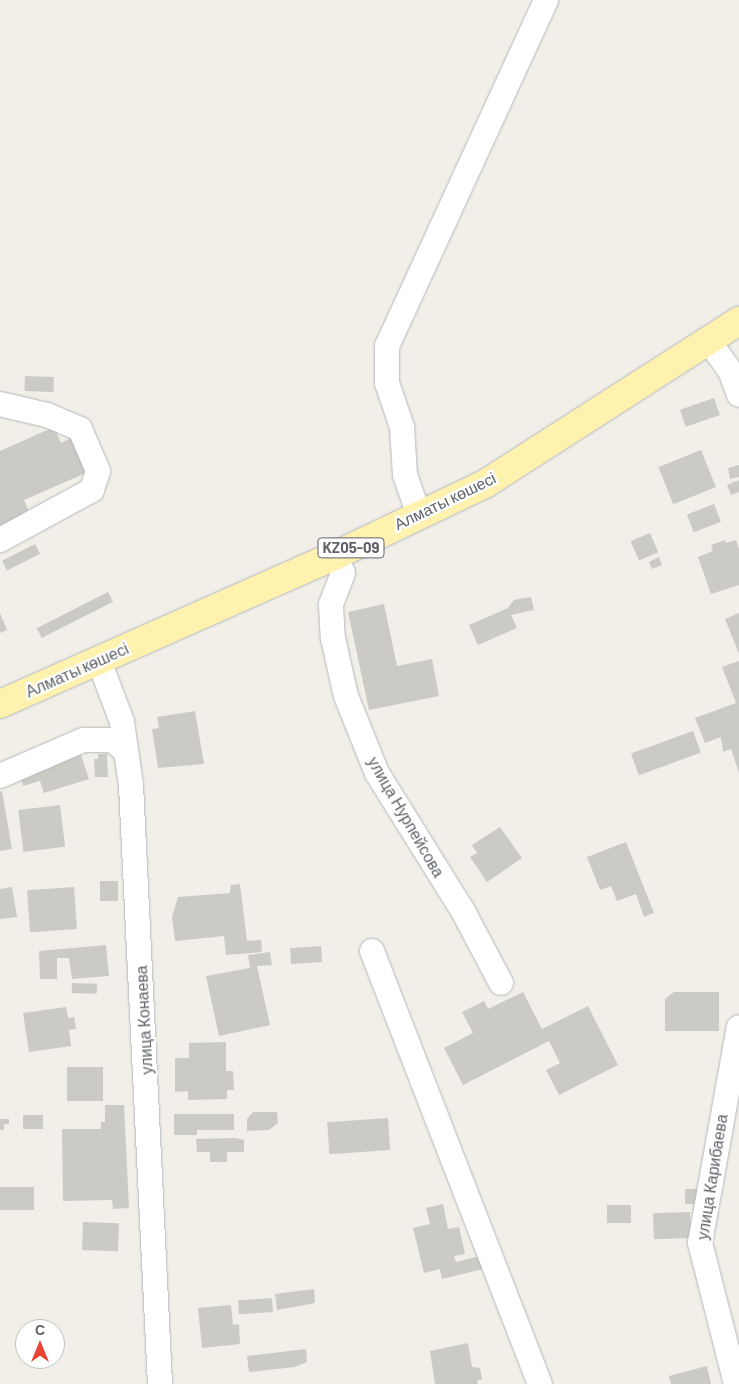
<!DOCTYPE html>
<meta charset="utf-8">
<style>
body{margin:0}
#map{position:relative;width:739px;height:1384px;overflow:hidden;background:#f1efe8;font-family:Barlow,sans-serif}
div>[style]{position:absolute}
.building>*{inset:0;background:#cccac5;transform-origin:0 0}
.roads{filter:drop-shadow(0 0 1px #b5b8bc) drop-shadow(0 0 1px #b5b8bc)}
.minor>*{height:24px;margin:-12px;padding:0 12px;transform-origin:12px;border-radius:12px;background:#fff}
.major>*{height:28px;margin:-14px;padding:0 14px;transform-origin:14px;border-radius:14px;background:#fff2af}
span{translate:-50% -50%;white-space:nowrap;text-align:center;line-height:1.15;-webkit-text-stroke:4.5px #fff;paint-order:stroke}
.shield-label span{padding:1px 4px;background:#fff;border:1px solid;border-radius:4px;-webkit-text-stroke-width:0}
.shield-label{font-size:15px;color:#5f6368;font-weight:700}
.street-label{font-size:16px;color:#5f6368}
.north{position:absolute;left:15px;top:1319px;width:50px;height:50px;box-sizing:border-box;background:#fff;border:1px solid #bfc1c3;border-radius:50%;rotate:0deg;font-size:14px;font-weight:700;line-height:20px;text-align:center;color:#5f6368}
.north::after{content:'';display:block;margin:auto;width:18px;height:22px;background:#ea4335;clip-path:polygon(50% 0,100% 100%,50% 72%,0 100%)}
</style>
<div id="map">
<div class="building">
<i style="left:25px;top:376px;width:29px;height:15px;rotate:2deg"></i>
<i style="left:714px;top:398px;width:18px;height:36px;rotate:71deg"></i>
<i style="clip-path:polygon(54px 427px,61px 443px,71px 438px,86px 473px,24px 500px,31px 516px,0 530px,0 451px)"></i>
<i style="left:701px;top:450px;width:40px;height:46px;rotate:68deg"></i>
<i style="clip-path:polygon(739px 465px,739px 477px,730px 479px,728px 468px)"></i>
<i style="clip-path:polygon(739px 480px,739px 492px,731px 495px,727px 485px)"></i>
<i style="left:714px;top:504px;width:19px;height:29px;rotate:69deg"></i>
<i style="left:650px;top:533px;width:21px;height:21px;rotate:67deg"></i>
<i style="clip-path:polygon(725px 540px,726px 543px,736px 540px,739px 549px,739px 585px,711px 594px,698px 557px,713px 551px,711px 545px)"></i>
<i style="left:35px;top:544px;width:11px;height:37px;rotate:63deg"></i>
<i style="clip-path:polygon(659px 557px,662px 565px,652px 569px,649px 562px)"></i>
<i style="left:108px;top:592px;width:11px;height:80px;rotate:63deg"></i>
<i style="clip-path:polygon(531px 597px,534px 610px,511px 615px,517px 628px,478px 645px,469px 625px,508px 608px,514px 600px)"></i>
<i style="clip-path:polygon(384px 604px,397px 666px,432px 659px,439px 696px,369px 710px,348px 612px)"></i>
<i style="clip-path:polygon(0 613px,7px 630px,0 633px)"></i>
<i style="clip-path:polygon(739px 613px,739px 654px,725px 619px)"></i>
<i style="clip-path:polygon(739px 661px,739px 773px,731px 749px,723px 752px,721px 737px,705px 743px,695px 718px,736px 703px,722px 667px)"></i>
<i style="clip-path:polygon(195px 711px,204px 764px,158px 768px,152px 729px,159px 728px,157px 717px)"></i>
<i style="left:693px;top:731px;width:23px;height:66px;rotate:70deg"></i>
<i style="clip-path:polygon(98px 754px,107px 754px,108px 777px,95px 777px,94px 759px,98px 759px)"></i>
<i style="clip-path:polygon(81px 755px,89px 779px,44px 793px,40px 781px,23px 786px,20px 774px)"></i>
<i style="clip-path:polygon(2px 791px,12px 849px,0 851px,0 792px)"></i>
<i style="left:60px;top:805px;width:42px;height:42px;rotate:83deg"></i>
<i style="clip-path:polygon(500px 827px,522px 858px,487px 882px,470px 857px,477px 853px,472px 845px)"></i>
<i style="clip-path:polygon(626px 842px,654px 913px,644px 917px,636px 894px,617px 901px,611px 886px,600px 890px,587px 857px)"></i>
<i style="left:100px;top:881px;width:18px;height:20px"></i>
<i style="clip-path:polygon(240px 884px,247px 941px,261px 940px,262px 952px,226px 955px,224px 936px,175px 941px,172px 917px,178px 897px,230px 893px,231px 885px)"></i>
<i style="clip-path:polygon(12px 887px,17px 917px,0 919px,0 889px)"></i>
<i style="left:74px;top:887px;width:42px;height:47px;rotate:86deg"></i>
<i style="clip-path:polygon(106px 945px,109px 976px,72px 979px,69px 958px,57px 958px,57px 979px,40px 979px,39px 951px)"></i>
<i style="left:321px;top:946px;width:16px;height:31px;rotate:86deg"></i>
<i style="clip-path:polygon(270px 952px,272px 965px,257px 966px,270px 1025px,219px 1036px,206px 976px,250px 968px,248px 955px)"></i>
<i style="left:72px;top:983px;width:25px;height:10px;rotate:2deg"></i>
<i style="clip-path:polygon(523px 992px,542px 1029px,588px 1006px,618px 1065px,559px 1095px,546px 1070px,560px 1063px,549px 1041px,463px 1085px,444px 1048px,473px 1033px,462px 1012px,484px 1001px,488px 1009px)"></i>
<i style="clip-path:polygon(674px 992px,719px 992px,719px 1031px,665px 1031px,665px 999px)"></i>
<i style="clip-path:polygon(66px 1007px,68px 1018px,74px 1017px,76px 1029px,69px 1030px,71px 1046px,29px 1052px,23px 1013px)"></i>
<i style="clip-path:polygon(226px 1042px,226px 1071px,233px 1071px,234px 1090px,227px 1090px,227px 1099px,188px 1100px,188px 1091px,175px 1092px,175px 1058px,189px 1058px,189px 1043px)"></i>
<i style="left:67px;top:1067px;width:36px;height:34px"></i>
<i style="clip-path:polygon(105px 1105px,124px 1105px,129px 1208px,113px 1209px,112px 1200px,63px 1201px,62px 1129px,101px 1129px,101px 1122px,105px 1122px)"></i>
<i style="clip-path:polygon(253px 1112px,277px 1112px,278px 1123px,269px 1130px,247px 1131px,247px 1119px)"></i>
<i style="clip-path:polygon(174px 1114px,234px 1114px,234px 1130px,197px 1130px,197px 1135px,174px 1135px)"></i>
<i style="left:43px;top:1115px;width:14px;height:20px;rotate:90deg"></i>
<i style="left:388px;top:1118px;width:32px;height:61px;rotate:86deg"></i>
<i style="clip-path:polygon(0 1119px,9px 1119px,9px 1124px,4px 1124px,4px 1130px,0 1130px)"></i>
<i style="clip-path:polygon(236px 1138px,244px 1140px,244px 1152px,227px 1152px,227px 1162px,210px 1162px,210px 1152px,197px 1152px,196px 1139px)"></i>
<i style="left:0;top:1187px;width:34px;height:23px"></i>
<i style="left:685px;top:1189px;width:16px;height:15px"></i>
<i style="clip-path:polygon(443px 1204px,448px 1229px,459px 1227px,465px 1254px,454px 1256px,456px 1262px,480px 1256px,483px 1269px,442px 1279px,440px 1269px,424px 1273px,413px 1228px,430px 1224px,426px 1208px)"></i>
<i style="left:631px;top:1205px;width:18px;height:24px;rotate:90deg"></i>
<i style="left:690px;top:1212px;width:26px;height:37px;rotate:88deg"></i>
<i style="left:83px;top:1222px;width:36px;height:28px;rotate:2deg"></i>
<i style="clip-path:polygon(314px 1289px,315px 1303px,277px 1310px,275px 1294px)"></i>
<i style="left:272px;top:1298px;width:14px;height:34px;rotate:86deg"></i>
<i style="clip-path:polygon(231px 1305px,233px 1325px,239px 1324px,240px 1344px,202px 1348px,198px 1308px)"></i>
<i style="clip-path:polygon(468px 1343px,472px 1367px,480px 1368px,482px 1380px,477px 1380px,478px 1384px,435px 1384px,430px 1351px)"></i>
<i style="clip-path:polygon(306px 1349px,307px 1362px,295px 1367px,249px 1372px,247px 1356px)"></i>
<i style="clip-path:polygon(707px 1366px,711px 1384px,671px 1384px,669px 1376px)"></i>
</div>
<div class="roads">
<div class="minor">
<i style="left:709px;top:341px;width:39px;rotate:55deg"></i>
<i style="left:731px;top:373px;width:23px;rotate:70deg"></i>
<i style="left:0;top:404px;width:48px;rotate:13.2deg"></i>
<i style="left:47px;top:415px;width:36px;rotate:23deg"></i>
<i style="left:80px;top:429px;width:46px;rotate:66.8deg"></i>
<i style="left:98px;top:471px;width:20px;rotate:108deg"></i>
<i style="left:92px;top:490px;width:105px;rotate:151.5deg"></i>
<i style="left:419px;top:515px;width:42px;rotate:-109.3deg"></i>
<i style="left:405px;top:475px;width:48px;rotate:-93.6deg"></i>
<i style="left:402px;top:427px;width:46px;rotate:-108.8deg"></i>
<i style="left:387px;top:383px;width:37px;rotate:-90deg"></i>
<i style="left:387px;top:346px;width:381px;rotate:-65.3deg"></i>
<i style="left:336px;top:555px;width:19px;rotate:69deg"></i>
<i style="left:343px;top:573px;width:34px;rotate:111deg"></i>
<i style="left:331px;top:605px;width:33px;rotate:87deg"></i>
<i style="left:333px;top:638px;width:59px;rotate:77.4deg"></i>
<i style="left:346px;top:696px;width:83px;rotate:68.1deg"></i>
<i style="left:377px;top:773px;width:165px;rotate:58.1deg"></i>
<i style="left:464px;top:913px;width:79px;rotate:62.1deg"></i>
<i style="left:99px;top:661px;width:65px;rotate:69.3deg"></i>
<i style="left:122px;top:722px;width:64px;rotate:81.9deg"></i>
<i style="left:131px;top:785px;width:600px;rotate:87.23deg"></i>
<i style="left:0;top:776px;width:90px;rotate:-23.4deg"></i>
<i style="left:83px;top:740px;width:30px"></i>
<i style="left:113px;top:740px;width:18px;rotate:43deg"></i>
<i style="left:372px;top:951px;width:464px;rotate:68.8deg"></i>
<i style="left:736px;top:1384px;width:146px;rotate:-104.3deg"></i>
<i style="left:700px;top:1243px;width:219px;rotate:-79.8deg"></i>
</div>
<div class="major">
<i style="left:0;top:704px;width:368px;rotate:-23.9deg"></i>
<i style="left:336px;top:555px;width:165px;rotate:-25.5deg"></i>
<i style="left:485px;top:484px;width:302px;rotate:-32.7deg"></i>
</div>
</div>
<div class="shield-label">
<span style="left:351px;top:548px">KZ05-09</span>
</div>
<div class="street-label">
<span style="left:445px;top:501px;rotate:-26deg">Алматы көшесі</span>
<span style="left:77px;top:670px;rotate:-24deg">Алматы көшесі</span>
<span style="left:406px;top:817px;rotate:60deg">улица Нурпейсова</span>
<span style="left:144px;top:1020px;rotate:-93deg">улица Конаева</span>
<span style="left:712px;top:1177px;rotate:-81deg">улица Карибаева</span>
</div>
<div class="north">С</div>
</div>
